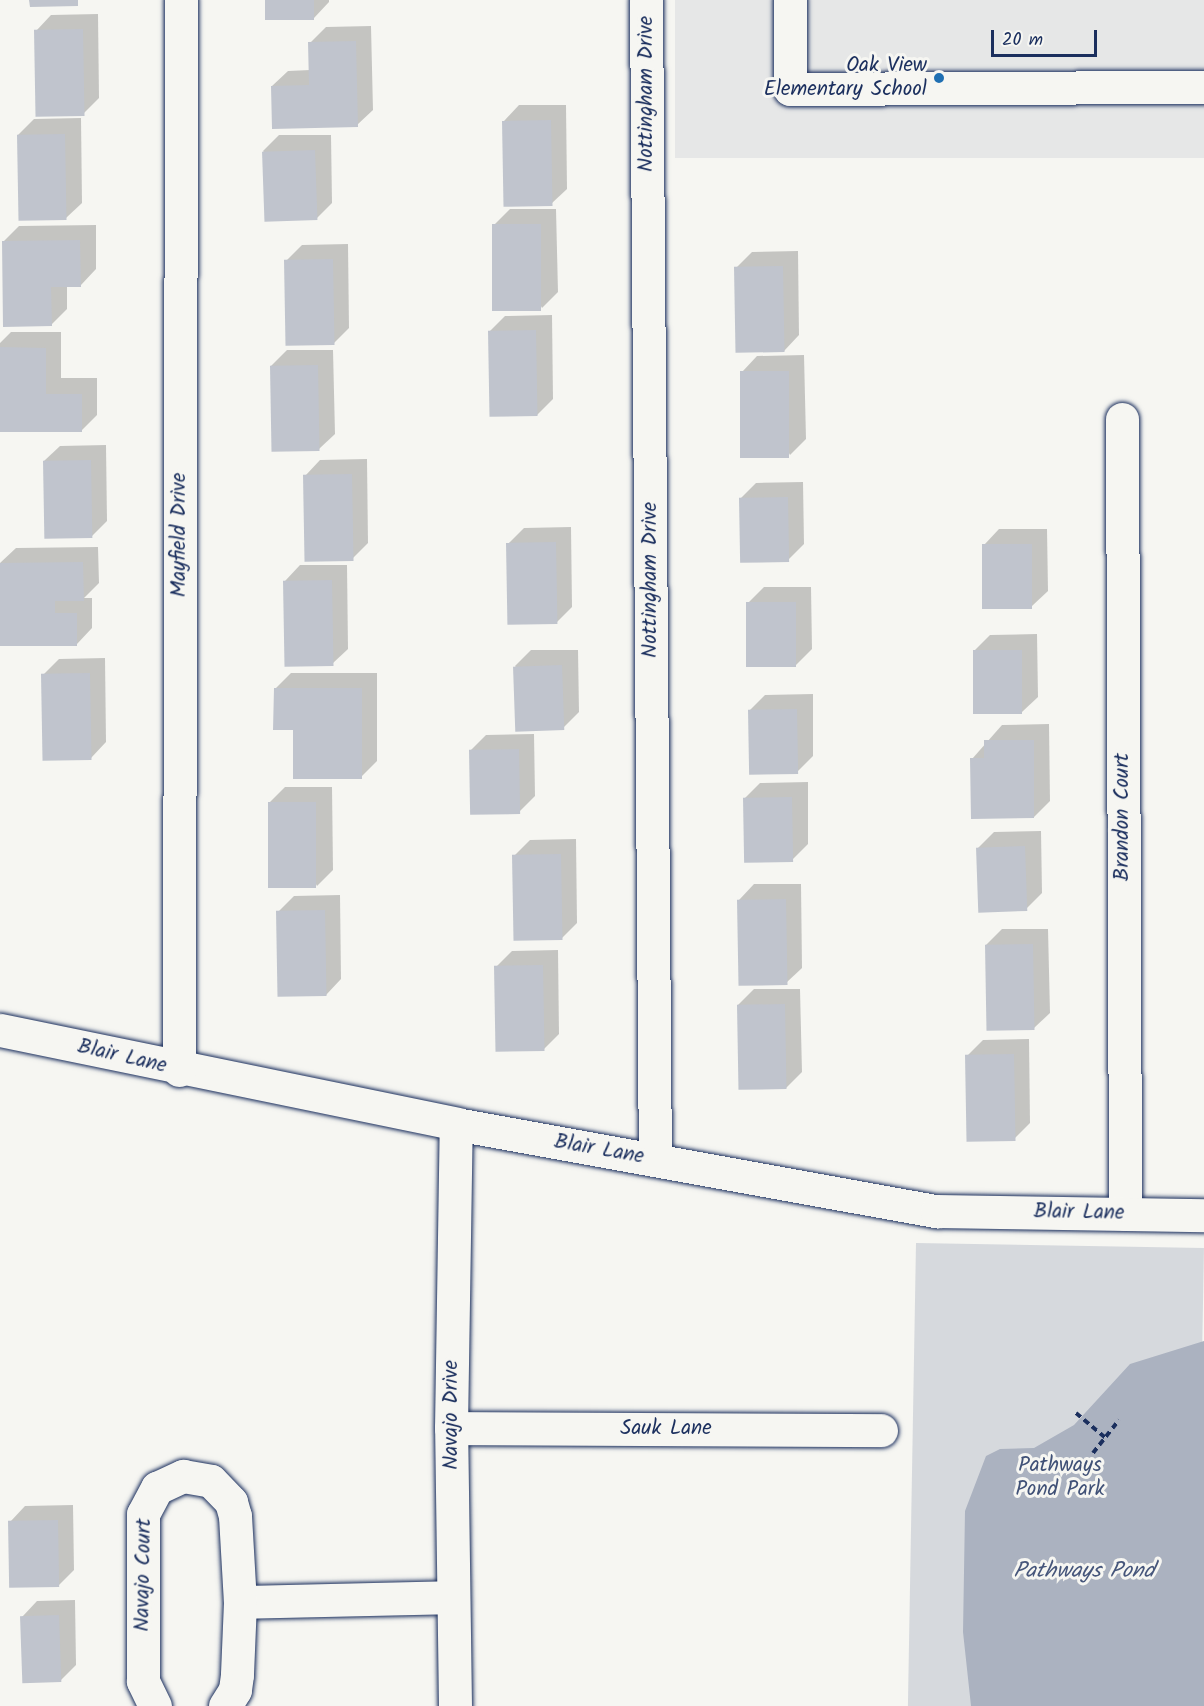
<!DOCTYPE html>
<style>
body{margin:0}
#map{position:relative;width:1204px;height:1706px;overflow:hidden;background:#f6f6f2;font-family:Kalam,sans-serif}
div>[style]{position:absolute}
.built>*{inset:0;background:#e6e7e7;transform-origin:0 0}
.green>*{inset:0;background:#d6d9dd;transform-origin:0 0}
.water>*{inset:0;background:#abb2c0}
.shadow>*{inset:0;background:#0003}
.building>*{inset:0;background:#c0c4cd;transform-origin:0 0}
.path>*{height:4px;margin-top:-2px;transform-origin:0;background:repeating-linear-gradient(90deg,#1b2f5e 0 6px,transparent 0 10.5px)}
.roads{filter:drop-shadow(0 0 2px #1b2f5e) drop-shadow(0 0 2px #1b2f5e)}
.minor>*{height:33px;margin:-16.5px;padding:0 16.5px;transform-origin:16.5px;border-radius:16.5px;background:#f6f6f2}
.dots>*{width:16px;height:16px;translate:-50% -50%;box-sizing:border-box;border:3px solid #f6f6f2;border-radius:50%}
span{translate:-50% -50%;white-space:nowrap;text-align:center;line-height:1.15;-webkit-text-stroke:6px #f6f6f2;paint-order:stroke}
.poi-label{font-size:21px;color:#1b2f5e}
.right{translate:-100% -50%;text-align:right}
.street-label{font-size:21px;color:#1b2f5e}
.park-label{font-size:21px;color:#405177}
.water-label{font-size:22px;color:#46567b;font-style:italic}
.scale{position:absolute;left:991px;top:30px;width:106px;height:27px;box-sizing:border-box;border:3px solid #1b2f5e;border-top:0;padding-left:8px;font-size:18px;line-height:21px;white-space:nowrap;color:#1b2f5e;-webkit-text-stroke:4px #f6f6f2;paint-order:stroke}
</style>
<div id="map">
<div class="built">
<i style="left:675px;top:0;width:529px;height:158px"></i>
</div>
<div class="green">
<i style="left:916px;top:1243px;width:288px;height:463px;rotate:1deg"></i>
</div>
<div class="water">
<i style="clip-path:polygon(1204px 1341px,1204px 1706px,971px 1706px,963px 1632px,965px 1511px,986px 1456px,1000px 1449px,1034px 1448px,1074px 1425px,1130px 1364px)"></i>
</div>
<div class="shadow">
<i style="clip-path:polygon(267px 0,329px 0,329px 2px,314px 18px)"></i>
<i style="clip-path:polygon(98px 14px,99px 98px,83px 114px,36px 31px,51px 15px)"></i>
<i style="clip-path:polygon(371px 26px,373px 110px,357px 125px,272px 86px,288px 71px,310px 70px,310px 43px,326px 27px)"></i>
<i style="clip-path:polygon(519px 105px,566px 105px,567px 189px,551px 204px,504px 121px)"></i>
<i style="clip-path:polygon(81px 118px,82px 203px,66px 218px,18px 135px,34px 119px)"></i>
<i style="clip-path:polygon(279px 135px,331px 135px,332px 203px,316px 219px,263px 151px)"></i>
<i style="clip-path:polygon(510px 209px,556px 209px,558px 292px,542px 308px,494px 225px)"></i>
<i style="clip-path:polygon(96px 225px,96px 269px,81px 285px,67px 286px,67px 309px,51px 325px,3px 242px,19px 226px)"></i>
<i style="clip-path:polygon(348px 244px,349px 328px,333px 344px,286px 261px,302px 245px)"></i>
<i style="clip-path:polygon(798px 251px,799px 335px,784px 351px,736px 268px,752px 252px)"></i>
<i style="clip-path:polygon(552px 315px,553px 399px,537px 415px,489px 332px,505px 316px)"></i>
<i style="clip-path:polygon(11px 332px,61px 332px,61px 378px,97px 378px,97px 415px,82px 430px,0 431px,0 343px)"></i>
<i style="clip-path:polygon(287px 350px,333px 350px,335px 434px,319px 449px,271px 366px)"></i>
<i style="clip-path:polygon(804px 355px,806px 439px,790px 455px,742px 372px,757px 356px)"></i>
<i style="clip-path:polygon(106px 445px,107px 521px,91px 537px,44px 461px,60px 446px)"></i>
<i style="clip-path:polygon(367px 459px,368px 543px,352px 559px,305px 476px,320px 460px)"></i>
<i style="clip-path:polygon(803px 482px,804px 544px,788px 560px,740px 499px,756px 483px)"></i>
<i style="clip-path:polygon(571px 527px,572px 607px,556px 623px,508px 544px,524px 528px)"></i>
<i style="clip-path:polygon(999px 529px,1047px 529px,1048px 591px,1032px 606px,984px 545px)"></i>
<i style="clip-path:polygon(98px 547px,99px 583px,84px 598px,92px 598px,92px 628px,77px 644px,0 563px,16px 548px)"></i>
<i style="clip-path:polygon(300px 565px,347px 565px,348px 649px,332px 664px,285px 581px)"></i>
<i style="clip-path:polygon(764px 587px,811px 587px,812px 649px,796px 665px,748px 603px)"></i>
<i style="clip-path:polygon(1037px 634px,1038px 697px,1022px 712px,974px 651px,990px 635px)"></i>
<i style="clip-path:polygon(531px 650px,578px 650px,579px 712px,563px 728px,515px 666px)"></i>
<i style="clip-path:polygon(105px 658px,106px 742px,91px 758px,43px 675px,59px 659px)"></i>
<i style="clip-path:polygon(291px 673px,377px 673px,377px 761px,361px 777px,295px 729px,275px 689px)"></i>
<i style="clip-path:polygon(813px 694px,813px 756px,797px 772px,749px 711px,765px 695px)"></i>
<i style="clip-path:polygon(1049px 724px,1050px 801px,1034px 817px,972px 759px,1002px 725px)"></i>
<i style="clip-path:polygon(534px 734px,535px 796px,519px 812px,471px 750px,486px 735px)"></i>
<i style="clip-path:polygon(808px 782px,808px 844px,792px 860px,744px 799px,760px 783px)"></i>
<i style="clip-path:polygon(285px 787px,332px 787px,333px 870px,317px 886px,269px 803px)"></i>
<i style="clip-path:polygon(1041px 831px,1042px 893px,1026px 909px,978px 848px,994px 832px)"></i>
<i style="clip-path:polygon(576px 839px,577px 923px,561px 939px,514px 856px,530px 840px)"></i>
<i style="clip-path:polygon(754px 884px,801px 884px,802px 968px,786px 983px,739px 900px)"></i>
<i style="clip-path:polygon(340px 895px,341px 979px,326px 995px,278px 912px,294px 896px)"></i>
<i style="clip-path:polygon(1002px 929px,1048px 929px,1050px 1013px,1034px 1028px,986px 945px)"></i>
<i style="clip-path:polygon(558px 950px,559px 1034px,544px 1049px,496px 967px,512px 951px)"></i>
<i style="clip-path:polygon(754px 989px,800px 989px,802px 1072px,786px 1088px,738px 1005px)"></i>
<i style="clip-path:polygon(1029px 1039px,1030px 1123px,1014px 1139px,967px 1056px,983px 1040px)"></i>
<i style="clip-path:polygon(73px 1505px,74px 1570px,58px 1586px,10px 1522px,25px 1506px)"></i>
<i style="clip-path:polygon(75px 1600px,76px 1665px,60px 1681px,22px 1617px,37px 1601px)"></i>
</div>
<div class="building">
<i style="clip-path:polygon(29px 0,78px 0,78px 6px,30px 7px)"></i>
<i style="left:265px;top:0;width:49px;height:20px"></i>
<i style="left:83px;top:29px;width:87px;height:49px;rotate:89deg"></i>
<i style="clip-path:polygon(356px 41px,358px 127px,272px 129px,271px 86px,309px 85px,308px 42px)"></i>
<i style="left:551px;top:120px;width:86px;height:49px;rotate:89deg"></i>
<i style="left:65px;top:134px;width:86px;height:48px;rotate:89deg"></i>
<i style="left:315px;top:150px;width:70px;height:53px;rotate:88deg"></i>
<i style="left:492px;top:224px;width:49px;height:87px"></i>
<i style="clip-path:polygon(80px 240px,81px 287px,51px 287px,52px 326px,3px 327px,2px 241px)"></i>
<i style="left:333px;top:259px;width:86px;height:49px;rotate:89deg"></i>
<i style="left:783px;top:266px;width:86px;height:49px;rotate:89deg"></i>
<i style="left:536px;top:330px;width:86px;height:48px;rotate:89deg"></i>
<i style="clip-path:polygon(0 347px,46px 348px,46px 394px,82px 394px,82px 432px,0 432px)"></i>
<i style="left:318px;top:365px;width:86px;height:48px;rotate:89deg"></i>
<i style="left:740px;top:371px;width:49px;height:87px"></i>
<i style="left:91px;top:460px;width:78px;height:48px;rotate:89deg"></i>
<i style="left:352px;top:474px;width:87px;height:49px;rotate:89deg"></i>
<i style="left:788px;top:497px;width:65px;height:49px;rotate:89deg"></i>
<i style="left:556px;top:542px;width:82px;height:50px;rotate:89deg"></i>
<i style="left:982px;top:544px;width:50px;height:65px"></i>
<i style="clip-path:polygon(83px 562px,84px 601px,55px 601px,55px 613px,77px 613px,77px 646px,0 646px,0 563px)"></i>
<i style="left:332px;top:580px;width:86px;height:49px;rotate:89deg"></i>
<i style="left:746px;top:602px;width:50px;height:65px"></i>
<i style="left:973px;top:650px;width:49px;height:64px"></i>
<i style="left:562px;top:665px;width:65px;height:49px;rotate:88deg"></i>
<i style="left:90px;top:673px;width:87px;height:49px;rotate:89deg"></i>
<i style="clip-path:polygon(274px 688px,362px 688px,362px 779px,293px 779px,293px 730px,273px 730px)"></i>
<i style="left:797px;top:709px;width:65px;height:49px;rotate:89deg"></i>
<i style="clip-path:polygon(984px 740px,1034px 740px,1034px 818px,971px 819px,970px 758px,984px 758px)"></i>
<i style="left:519px;top:749px;width:65px;height:50px;rotate:89deg"></i>
<i style="left:792px;top:797px;width:65px;height:49px;rotate:89deg"></i>
<i style="left:268px;top:802px;width:48px;height:86px"></i>
<i style="left:1025px;top:846px;width:65px;height:49px;rotate:88deg"></i>
<i style="left:561px;top:854px;width:86px;height:49px;rotate:89deg"></i>
<i style="left:786px;top:899px;width:86px;height:49px;rotate:89deg"></i>
<i style="left:325px;top:910px;width:86px;height:49px;rotate:89deg"></i>
<i style="left:1033px;top:944px;width:86px;height:48px;rotate:89deg"></i>
<i style="left:543px;top:965px;width:86px;height:49px;rotate:89deg"></i>
<i style="left:785px;top:1004px;width:85px;height:48px;rotate:89deg"></i>
<i style="left:1014px;top:1054px;width:87px;height:49px;rotate:89deg"></i>
<i style="left:58px;top:1520px;width:67px;height:50px;rotate:89deg"></i>
<i style="left:59px;top:1615px;width:67px;height:39px;rotate:88deg"></i>
</div>
<div class="path">
<i style="left:1076px;top:1413px;width:38px;rotate:40deg"></i>
<i style="left:1093px;top:1453px;width:42px;rotate:-51.8deg"></i>
</div>
<div class="roads">
<div class="minor">
<i style="left:646px;top:0;width:1160px;rotate:89.56deg"></i>
<i style="left:790px;top:0;width:89px;rotate:90deg"></i>
<i style="left:790px;top:89px;width:414px;rotate:-0.3deg"></i>
<i style="left:1122px;top:419px;width:795px;rotate:89.78deg"></i>
<i style="left:0;top:1030px;width:466px;rotate:11.6deg"></i>
<i style="left:456px;top:1124px;width:489px;rotate:10.3deg"></i>
<i style="left:937px;top:1211px;width:267px;rotate:0.9deg"></i>
<i style="left:179px;top:1070px;width:1070px;rotate:-89.89deg"></i>
<i style="left:451px;top:1428px;width:430px;rotate:0.3deg"></i>
<i style="left:240px;top:1602px;width:213px;rotate:-1.3deg"></i>
<i style="left:155px;top:1706px;width:28px;rotate:-116deg"></i>
<i style="left:143px;top:1681px;width:167px;rotate:-90deg"></i>
<i style="left:143px;top:1514px;width:30px;rotate:-62deg"></i>
<i style="left:157px;top:1488px;width:29px;rotate:-25deg"></i>
<i style="left:183px;top:1476px;width:28px;rotate:10deg"></i>
<i style="left:211px;top:1481px;width:29px;rotate:46deg"></i>
<i style="left:231px;top:1502px;width:15px;rotate:74deg"></i>
<i style="left:235px;top:1516px;width:86px;rotate:86.7deg"></i>
<i style="left:240px;top:1602px;width:73px;rotate:92.4deg"></i>
<i style="left:237px;top:1675px;width:15px;rotate:98deg"></i>
<i style="left:235px;top:1690px;width:19px;rotate:122deg"></i>
<i style="left:455px;top:1706px;width:278px;rotate:-90.8deg"></i>
<i style="left:451px;top:1428px;width:304px;rotate:-89.1deg"></i>
</div>
</div>
<div class="dots">
<i style="left:939px;top:78px;background:#1f6fb2"></i>
</div>
<div class="poi-label">
<span class="right" style="left:927px;top:78px">Oak View<br>Elementary School</span>
</div>
<div class="street-label">
<span style="left:647px;top:94px;rotate:-90deg">Nottingham Drive</span>
<span style="left:180px;top:535px;rotate:-90deg">Mayfield Drive</span>
<span style="left:651px;top:580px;rotate:-90deg">Nottingham Drive</span>
<span style="left:1123px;top:817px;rotate:-90deg">Brandon Court</span>
<span style="left:122px;top:1057px;rotate:13deg">Blair Lane</span>
<span style="left:599px;top:1150px;rotate:10deg">Blair Lane</span>
<span style="left:1079px;top:1213px;rotate:1deg">Blair Lane</span>
<span style="left:452px;top:1415px;rotate:-90deg">Navajo Drive</span>
<span style="left:666px;top:1429px">Sauk Lane</span>
<span style="left:144px;top:1575px;rotate:-89deg">Navajo Court</span>
</div>
<div class="park-label">
<span style="left:1060px;top:1478px">Pathways<br>Pond Park</span>
</div>
<div class="water-label">
<span style="left:1084px;top:1572px">Pathways Pond</span>
</div>
<div class="scale">20 m</div>
</div>
